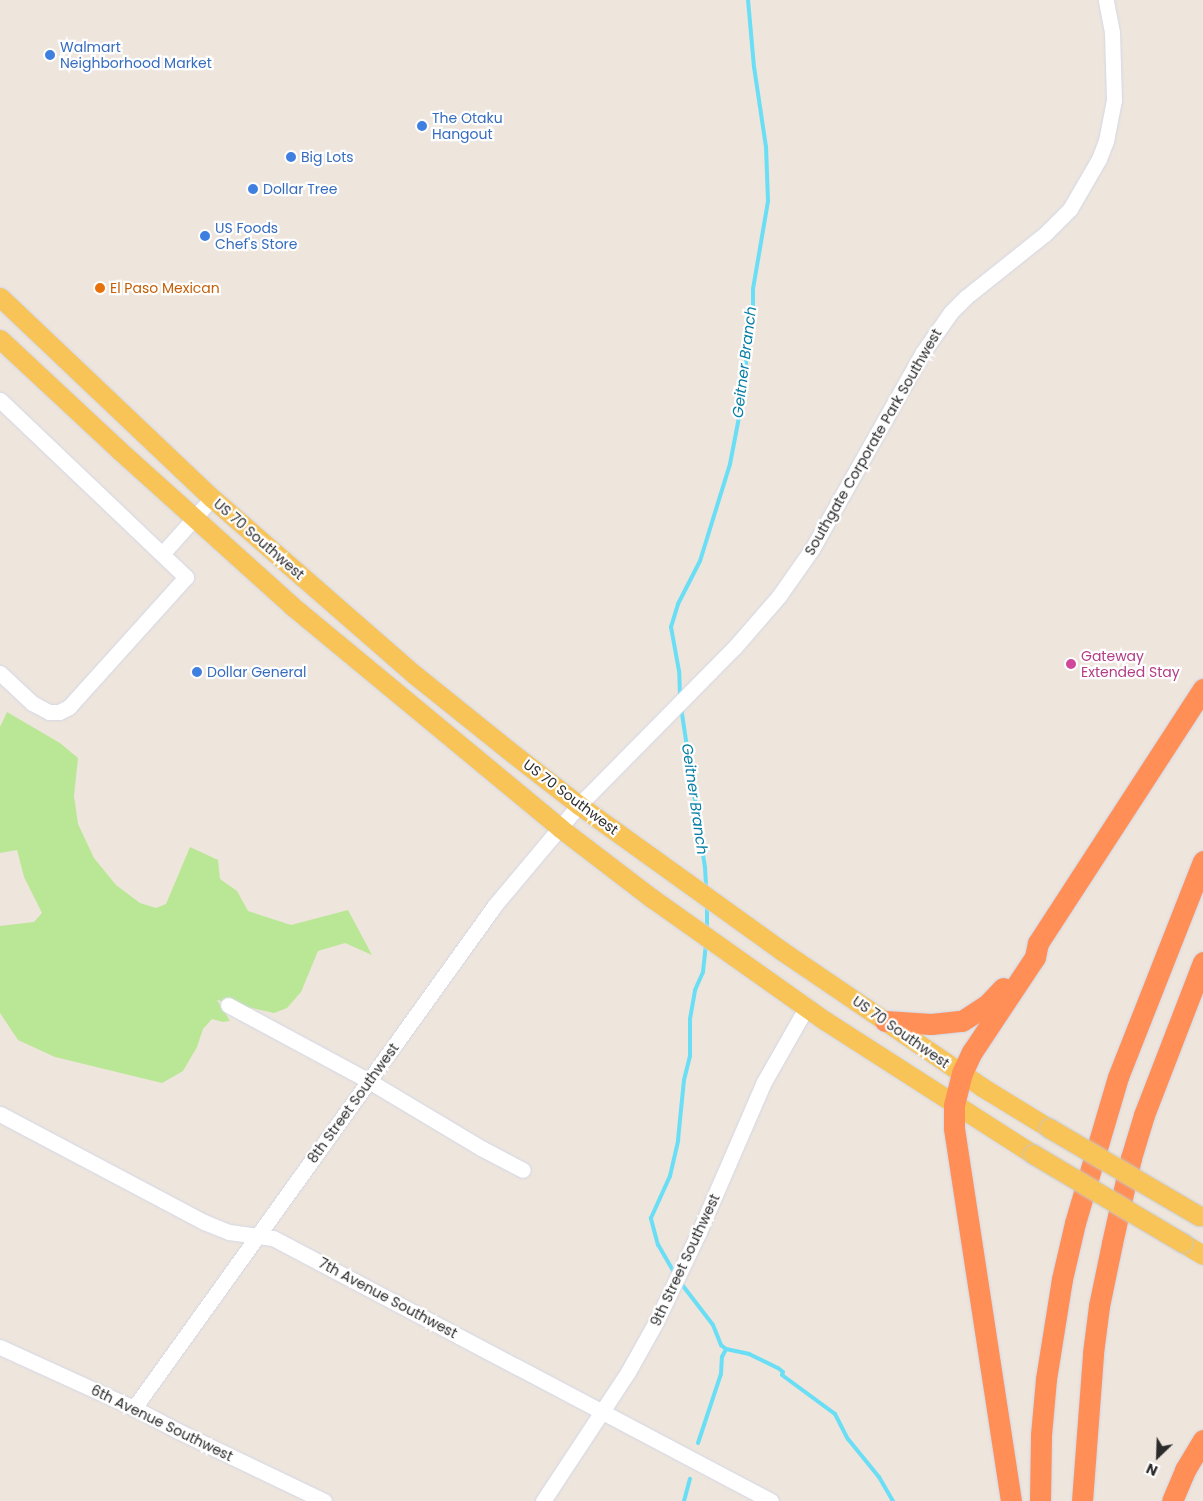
<!DOCTYPE html>
<style>
body{margin:0}
#map{position:relative;width:1203px;height:1501px;overflow:hidden;background:#eee5dd;font-family:Poppins,sans-serif}
div>[style]{position:absolute}
.green>*{inset:0;background:#bae796}
.stream>*{height:4px;margin:-2px;padding:0 2px;transform-origin:2px;border-radius:2px;background:#6adef5}
.roads{filter:drop-shadow(0 0 1px #d2d7e5) drop-shadow(0 0 1px #d2d7e5)}
.minor>*{height:15px;margin:-7.5px;padding:0 7.5px;transform-origin:7.5px;border-radius:7.5px;background:#fff}
.major>*{height:19px;margin:-9.5px;padding:0 9.5px;transform-origin:9.5px;border-radius:9.5px;background:#f8c357}
.highway>*{height:21px;margin:-10.5px;padding:0 10.5px;transform-origin:10.5px;border-radius:10.5px;background:#ff8f56}
.bridges{filter:drop-shadow(0 0 1px #c8c8c8) drop-shadow(0 0 1px #c8c8c8)}
.major-bridge>*{height:19px;margin:-9.5px;padding:0 9.5px;transform-origin:9.5px;border-radius:9.5px;background:#f8c357}
.dots>*{width:14px;height:14px;translate:-50% -50%;box-sizing:border-box;border:2px solid #fff;border-radius:50%}
span{translate:-50% -50%;white-space:nowrap;text-align:center;line-height:1.15;-webkit-text-stroke:4.5px #fff;paint-order:stroke}
.shop-label{font-size:14px;color:#366cbe}
.left{translate:0 -50%;text-align:left}
.food-label{font-size:14px;color:#c56008}
.street-label{font-size:14px;color:#2b2b2b}
.hotel-label{font-size:14px;color:#b23c85}
.water-label{font-size:15px;color:#067ea5;font-style:italic}
.north{position:absolute;left:1133px;top:1431px;width:50px;height:50px;-webkit-text-stroke:4px #fff;paint-order:stroke;rotate:204deg;font-size:14px;font-weight:700;line-height:20px;text-align:center;color:#2b2b2b}
.north::after{content:'';display:block;margin:auto;width:18px;height:22px;background:#2b2b2b;clip-path:polygon(50% 0,100% 100%,50% 72%,0 100%)}
</style>
<div id="map">
<div class="green">
<i style="clip-path:polygon(7px 712px,60px 743px,78px 758px,74px 796px,78px 824px,94px 858px,116px 885px,140px 903px,156px 908px,166px 904px,190px 847px,218px 860px,220px 879px,237px 891px,248px 911px,291px 925px,348px 910px,372px 955px,345px 943px,318px 951px,301px 992px,287px 1008px,274px 1013px,217px 1000px,230px 1021px,223px 1022px,212px 1019px,203px 1029px,197px 1047px,183px 1071px,162px 1083px,55px 1057px,18px 1040px,0 1013px,0 926px,34px 922px,42px 913px,24px 877px,17px 850px,0 853px,0 727px)"></i>
</div>
<div class="stream">
<i style="left:680px;top:695px;width:24px;rotate:-92deg"></i>
<i style="left:679px;top:671px;width:45px;rotate:-100.3deg"></i>
<i style="left:671px;top:627px;width:24px;rotate:-73deg"></i>
<i style="left:678px;top:604px;width:48px;rotate:-62.9deg"></i>
<i style="left:700px;top:561px;width:102px;rotate:-72.8deg"></i>
<i style="left:730px;top:464px;width:74px;rotate:-79.1deg"></i>
<i style="left:744px;top:391px;width:57px;rotate:-86deg"></i>
<i style="left:748px;top:334px;width:29px;rotate:-80deg"></i>
<i style="left:753px;top:305px;width:16px;rotate:-90deg"></i>
<i style="left:753px;top:289px;width:89px;rotate:-80.3deg"></i>
<i style="left:768px;top:201px;width:54px;rotate:-92.1deg"></i>
<i style="left:766px;top:147px;width:81px;rotate:-98.5deg"></i>
<i style="left:754px;top:67px;width:67px;rotate:-95.1deg"></i>
<i style="left:681px;top:707px;width:162px;rotate:81.5deg"></i>
<i style="left:705px;top:867px;width:21px;rotate:87deg"></i>
<i style="left:707px;top:905px;width:26px;rotate:90deg"></i>
<i style="left:675px;top:1274px;width:34px;rotate:-120deg"></i>
<i style="left:658px;top:1245px;width:28px;rotate:-105deg"></i>
<i style="left:651px;top:1218px;width:46px;rotate:-65.7deg"></i>
<i style="left:670px;top:1176px;width:37px;rotate:-77deg"></i>
<i style="left:678px;top:1140px;width:60px;rotate:-84.3deg"></i>
<i style="left:684px;top:1080px;width:25px;rotate:-76deg"></i>
<i style="left:690px;top:1056px;width:37px;rotate:-90deg"></i>
<i style="left:690px;top:1019px;width:29px;rotate:-80deg"></i>
<i style="left:695px;top:990px;width:20px;rotate:-66deg"></i>
<i style="left:703px;top:972px;width:27px;rotate:-84deg"></i>
<i style="left:680px;top:1282px;width:54px;rotate:52.5deg"></i>
<i style="left:713px;top:1325px;width:22px;rotate:68deg"></i>
<i style="left:721px;top:1345px;width:6px;rotate:39deg"></i>
<i style="left:726px;top:1349px;width:24px;rotate:12deg"></i>
<i style="left:749px;top:1354px;width:32px;rotate:26deg"></i>
<i style="left:778px;top:1368px;width:6px;rotate:39deg"></i>
<i style="left:783px;top:1372px;width:3px;rotate:108deg"></i>
<i style="left:782px;top:1375px;width:66px;rotate:36.3deg"></i>
<i style="left:835px;top:1414px;width:28px;rotate:63deg"></i>
<i style="left:848px;top:1439px;width:49px;rotate:50.8deg"></i>
<i style="left:879px;top:1477px;width:28px;rotate:60deg"></i>
<i style="left:698px;top:1443px;width:73px;rotate:-71.6deg"></i>
<i style="left:721px;top:1374px;width:17px;rotate:-87deg"></i>
<i style="left:722px;top:1357px;width:9px;rotate:-63deg"></i>
<i style="left:684px;top:1501px;width:23px;rotate:-75deg"></i>
</div>
<div class="roads">
<div class="minor">
<i style="left:0;top:400px;width:257px;rotate:43.6deg"></i>
<i style="left:186px;top:577px;width:175px;rotate:132deg"></i>
<i style="left:69px;top:707px;width:11px;rotate:153deg"></i>
<i style="left:59px;top:712px;width:10px;rotate:180deg"></i>
<i style="left:49px;top:712px;width:19px;rotate:-152deg"></i>
<i style="left:32px;top:703px;width:44px;rotate:-136.8deg"></i>
<i style="left:163px;top:553px;width:74px;rotate:-48.3deg"></i>
<i style="left:228px;top:1005px;width:160px;rotate:28.3deg"></i>
<i style="left:369px;top:1081px;width:131px;rotate:30.9deg"></i>
<i style="left:481px;top:1148px;width:47px;rotate:27.6deg"></i>
<i style="left:0;top:1114px;width:231px;rotate:27.9deg"></i>
<i style="left:204px;top:1222px;width:27px;rotate:22deg"></i>
<i style="left:229px;top:1232px;width:44px;rotate:7.8deg"></i>
<i style="left:273px;top:1238px;width:563px;rotate:27.84deg"></i>
<i style="left:0;top:1347px;width:147px;rotate:24.5deg"></i>
<i style="left:134px;top:1408px;width:50px;rotate:27.6deg"></i>
<i style="left:178px;top:1431px;width:162px;rotate:25.6deg"></i>
<i style="left:134px;top:1408px;width:619px;rotate:-54.33deg"></i>
<i style="left:495px;top:905px;width:131px;rotate:-50deg"></i>
<i style="left:579px;top:805px;width:221px;rotate:-45.4deg"></i>
<i style="left:734px;top:648px;width:69px;rotate:-49.1deg"></i>
<i style="left:779px;top:596px;width:57px;rotate:-54.9deg"></i>
<i style="left:812px;top:549px;width:226px;rotate:-60.6deg"></i>
<i style="left:923px;top:352px;width:49px;rotate:-55deg"></i>
<i style="left:951px;top:312px;width:21px;rotate:-45deg"></i>
<i style="left:966px;top:297px;width:101px;rotate:-38.6deg"></i>
<i style="left:1045px;top:234px;width:35px;rotate:-45deg"></i>
<i style="left:1070px;top:209px;width:58px;rotate:-59.9deg"></i>
<i style="left:1099px;top:159px;width:19px;rotate:-69deg"></i>
<i style="left:1106px;top:141px;width:42px;rotate:-79deg"></i>
<i style="left:1114px;top:100px;width:68px;rotate:-91.7deg"></i>
<i style="left:1112px;top:32px;width:33px;rotate:-101deg"></i>
<i style="left:543px;top:1501px;width:154px;rotate:-56.6deg"></i>
<i style="left:628px;top:1372px;width:57px;rotate:-60.8deg"></i>
<i style="left:656px;top:1322px;width:100px;rotate:-64.5deg"></i>
<i style="left:699px;top:1232px;width:163px;rotate:-66.6deg"></i>
<i style="left:764px;top:1082px;width:85px;rotate:-60.4deg"></i>
</div>
<div class="major">
<i style="left:0;top:297px;width:292px;rotate:43.5deg"></i>
<i style="left:212px;top:498px;width:269px;rotate:41.1deg"></i>
<i style="left:415px;top:675px;width:118px;rotate:38.8deg"></i>
<i style="left:507px;top:749px;width:91px;rotate:37.9deg"></i>
<i style="left:579px;top:805px;width:250px;rotate:35.7deg"></i>
<i style="left:782px;top:951px;width:242px;rotate:34.2deg"></i>
<i style="left:982px;top:1087px;width:79px;rotate:31.5deg"></i>
<i style="left:0;top:339px;width:163px;rotate:43deg"></i>
<i style="left:119px;top:450px;width:233px;rotate:42deg"></i>
<i style="left:292px;top:606px;width:348px;rotate:39.6deg"></i>
<i style="left:560px;top:828px;width:117px;rotate:37.4deg"></i>
<i style="left:653px;top:899px;width:209px;rotate:35.3deg"></i>
<i style="left:824px;top:1020px;width:248px;rotate:32.7deg"></i>
<i style="left:1183px;top:1243px;width:23px;rotate:31deg"></i>
</div>
<div class="highway">
<i style="left:885px;top:1021px;width:46px;rotate:3.7deg"></i>
<i style="left:931px;top:1024px;width:31px;rotate:-6deg"></i>
<i style="left:962px;top:1021px;width:31px;rotate:-33deg"></i>
<i style="left:988px;top:1004px;width:22px;rotate:-47deg"></i>
<i style="left:1011px;top:1501px;width:378px;rotate:-98.7deg"></i>
<i style="left:954px;top:1127px;width:22px;rotate:-90deg"></i>
<i style="left:954px;top:1105px;width:33px;rotate:-76deg"></i>
<i style="left:962px;top:1073px;width:23px;rotate:-65deg"></i>
<i style="left:972px;top:1052px;width:114px;rotate:-56.4deg"></i>
<i style="left:1035px;top:957px;width:14px;rotate:-78deg"></i>
<i style="left:1038px;top:943px;width:303px;rotate:-57deg"></i>
<i style="left:1040px;top:1501px;width:66px;rotate:-89.1deg"></i>
<i style="left:1041px;top:1435px;width:56px;rotate:-84.9deg"></i>
<i style="left:1046px;top:1379px;width:101px;rotate:-80.9deg"></i>
<i style="left:1062px;top:1279px;width:57px;rotate:-76.9deg"></i>
<i style="left:1075px;top:1223px;width:152px;rotate:-73.6deg"></i>
<i style="left:1118px;top:1077px;width:232px;rotate:-68.5deg"></i>
<i style="left:1082px;top:1501px;width:148px;rotate:-85.7deg"></i>
<i style="left:1093px;top:1353px;width:47px;rotate:-82.7deg"></i>
<i style="left:1099px;top:1306px;width:64px;rotate:-78.3deg"></i>
<i style="left:1112px;top:1243px;width:87px;rotate:-77.4deg"></i>
<i style="left:1131px;top:1158px;width:45px;rotate:-73.2deg"></i>
<i style="left:1144px;top:1115px;width:164px;rotate:-68.9deg"></i>
<i style="left:1172px;top:1501px;width:34px;rotate:-67deg"></i>
<i style="left:1185px;top:1470px;width:35px;rotate:-59deg"></i>
</div>
</div>
<div class="bridges">
<div class="major-bridge">
<i style="left:1049px;top:1128px;width:174px;rotate:30.4deg"></i>
<i style="left:1033px;top:1154px;width:174px;rotate:30.7deg"></i>
</div>
</div>
<div class="dots">
<i style="left:50px;top:55px;background:#3f7fe0"></i>
<i style="left:422px;top:126px;background:#3f7fe0"></i>
<i style="left:291px;top:157px;background:#3f7fe0"></i>
<i style="left:253px;top:189px;background:#3f7fe0"></i>
<i style="left:205px;top:236px;background:#3f7fe0"></i>
<i style="left:100px;top:288px;background:#e8710a"></i>
<i style="left:1071px;top:664px;background:#d1479c"></i>
<i style="left:197px;top:672px;background:#3f7fe0"></i>
</div>
<div class="shop-label">
<span class="left" style="left:60px;top:55px">Walmart<br>Neighborhood Market</span>
<span class="left" style="left:432px;top:126px">The Otaku<br>Hangout</span>
<span class="left" style="left:301px;top:157px">Big Lots</span>
<span class="left" style="left:263px;top:189px">Dollar Tree</span>
<span class="left" style="left:215px;top:236px">US Foods<br>Chef's Store</span>
<span class="left" style="left:207px;top:672px">Dollar General</span>
</div>
<div class="food-label">
<span class="left" style="left:110px;top:288px">El Paso Mexican</span>
</div>
<div class="street-label">
<span style="left:873px;top:442px;rotate:-60deg">Southgate Corporate Park Southwest</span>
<span style="left:259px;top:539px;rotate:41deg">US 70 Southwest</span>
<span style="left:571px;top:797px;rotate:37deg">US 70 Southwest</span>
<span style="left:901px;top:1032px;rotate:35deg">US 70 Southwest</span>
<span style="left:353px;top:1103px;rotate:-54deg">8th Street Southwest</span>
<span style="left:685px;top:1260px;rotate:-65deg">9th Street Southwest</span>
<span style="left:388px;top:1298px;rotate:28deg">7th Avenue Southwest</span>
<span style="left:162px;top:1423px;rotate:26deg">6th Avenue Southwest</span>
</div>
<div class="hotel-label">
<span class="left" style="left:1081px;top:664px">Gateway<br>Extended Stay</span>
</div>
<div class="water-label">
<span style="left:744px;top:362px;rotate:-83deg">Geitner Branch</span>
<span style="left:695px;top:799px;rotate:82deg">Geitner Branch</span>
</div>
<div class="north">N</div>
</div>
